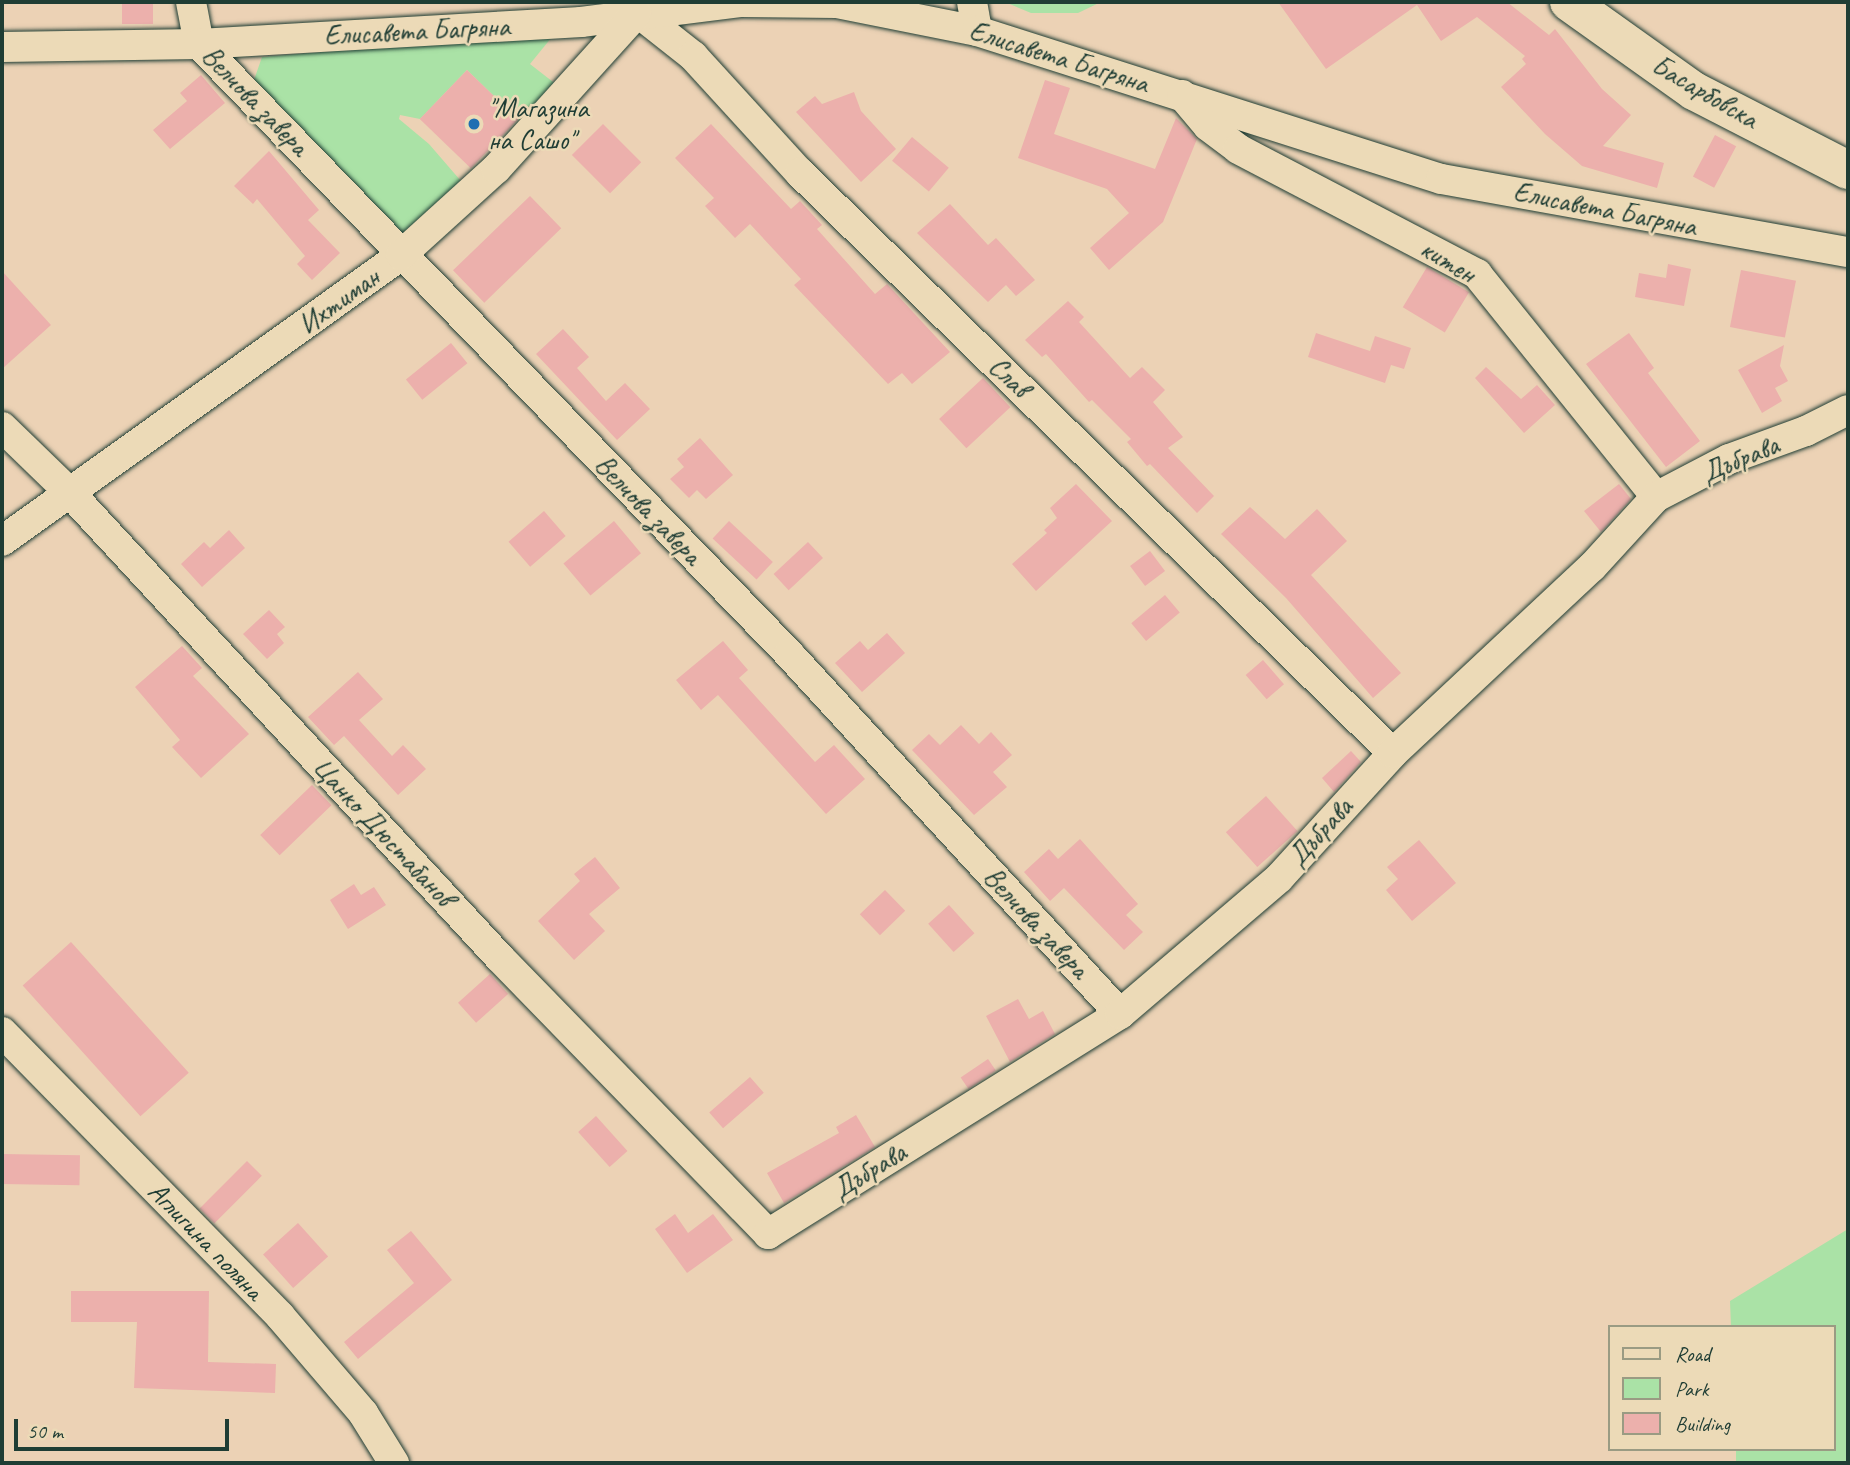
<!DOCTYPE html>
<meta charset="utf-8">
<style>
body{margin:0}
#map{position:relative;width:1850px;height:1465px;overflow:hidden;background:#ecd2b5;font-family:Caveat,sans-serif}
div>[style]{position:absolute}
.green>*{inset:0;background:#aae2a6}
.building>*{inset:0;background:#ecb0ac;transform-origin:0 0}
.roads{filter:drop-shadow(0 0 2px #1f3d34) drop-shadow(0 0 2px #1f3d34)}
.minor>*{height:30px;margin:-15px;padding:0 15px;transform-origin:15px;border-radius:15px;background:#ecdab7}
.tertiary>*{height:38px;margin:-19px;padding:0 19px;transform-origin:19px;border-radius:19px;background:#ecdab7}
.dots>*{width:19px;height:19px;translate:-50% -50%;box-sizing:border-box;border:4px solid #ecdab7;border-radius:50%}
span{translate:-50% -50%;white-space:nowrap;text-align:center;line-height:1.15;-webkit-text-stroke:5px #ecdab7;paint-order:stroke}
.street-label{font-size:28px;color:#1f3d34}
.poi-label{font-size:28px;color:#1f3d34}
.left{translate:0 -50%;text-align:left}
.frame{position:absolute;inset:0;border:4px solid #1f3d34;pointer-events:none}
.legend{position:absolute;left:1608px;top:1325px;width:228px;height:126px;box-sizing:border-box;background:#ecdab7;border:2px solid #9a9b83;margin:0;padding:9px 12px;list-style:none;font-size:21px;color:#1f3d34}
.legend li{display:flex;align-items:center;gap:14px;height:35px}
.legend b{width:35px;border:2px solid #9a9b83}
.scale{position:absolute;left:14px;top:1419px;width:215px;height:32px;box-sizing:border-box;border:4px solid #1f3d34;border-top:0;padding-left:9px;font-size:21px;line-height:24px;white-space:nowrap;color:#1f3d34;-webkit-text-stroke:5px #ecdab7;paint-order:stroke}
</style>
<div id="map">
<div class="green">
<i style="clip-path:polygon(1005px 2px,1101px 2px,1078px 13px,1031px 13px)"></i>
<i style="clip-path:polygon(556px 32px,530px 64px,562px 89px,528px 129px,467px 70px,420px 119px,400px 115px,399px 119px,429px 144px,467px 188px,408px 242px,254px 80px,262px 57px)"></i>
<i style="clip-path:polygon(1848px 1229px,1848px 1463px,1736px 1463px,1736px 1449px,1834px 1449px,1834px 1327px,1731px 1327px,1730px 1301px)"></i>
</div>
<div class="building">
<i style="left:122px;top:2px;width:31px;height:22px"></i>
<i style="clip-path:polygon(1278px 2px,1507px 2px,1549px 35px,1555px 29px,1602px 89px,1631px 115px,1603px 146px,1664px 163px,1657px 188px,1582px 166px,1545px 134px,1501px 87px,1526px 64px,1522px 59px,1525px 56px,1477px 17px,1441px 41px,1417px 5px,1326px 69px)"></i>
<i style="left:467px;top:70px;width:71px;height:68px;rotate:44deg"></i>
<i style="clip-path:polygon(201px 75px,225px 103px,170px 149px,153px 130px,187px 101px,180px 93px)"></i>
<i style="clip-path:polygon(1045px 80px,1070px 88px,1054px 134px,1155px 169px,1176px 118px,1197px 139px,1163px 222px,1109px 270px,1090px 248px,1129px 213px,1107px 189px,1018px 158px)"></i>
<i style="clip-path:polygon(854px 92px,861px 111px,896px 149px,861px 182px,796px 112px,815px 96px,822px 104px)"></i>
<i style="left:603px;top:124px;width:54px;height:44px;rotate:45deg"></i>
<i style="clip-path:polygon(711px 124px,791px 209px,800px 201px,822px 225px,817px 229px,875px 294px,887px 284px,950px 352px,912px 384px,902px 373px,888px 384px,794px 285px,801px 279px,750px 224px,735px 238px,705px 206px,714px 198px,675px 158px)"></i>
<i style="left:1715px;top:135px;width:24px;height:47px;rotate:28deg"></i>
<i style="left:912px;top:137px;width:48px;height:31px;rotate:40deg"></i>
<i style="clip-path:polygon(269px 151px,319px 210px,308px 220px,340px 253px,312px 280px,297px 264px,305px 256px,257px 199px,253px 204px,234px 186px)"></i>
<i style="left:530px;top:196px;width:45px;height:107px;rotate:46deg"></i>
<i style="clip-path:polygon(950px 204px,988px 245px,996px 238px,1035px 280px,1016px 296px,1006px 285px,988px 302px,917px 233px)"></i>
<i style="clip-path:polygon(1668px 264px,1691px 269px,1684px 306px,1635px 297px,1639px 273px,1666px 278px)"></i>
<i style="left:1427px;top:267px;width:49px;height:47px;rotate:31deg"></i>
<i style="left:1741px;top:270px;width:56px;height:58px;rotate:11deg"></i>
<i style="clip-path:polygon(2px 271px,51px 325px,2px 369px)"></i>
<i style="clip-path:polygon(1068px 301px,1084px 317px,1079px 322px,1130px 378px,1142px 367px,1165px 390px,1153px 402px,1183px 437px,1168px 448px,1214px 496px,1197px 513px,1150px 464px,1147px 466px,1127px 442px,1131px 439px,1092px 400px,1089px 402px,1046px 354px,1042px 357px,1025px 340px)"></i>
<i style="clip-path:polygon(563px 329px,589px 357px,577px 368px,606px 401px,625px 383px,650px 409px,617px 440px,536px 354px)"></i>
<i style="clip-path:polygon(1316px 333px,1370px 351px,1375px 336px,1411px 348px,1404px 369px,1391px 365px,1385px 383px,1308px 357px)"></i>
<i style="clip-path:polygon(1629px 333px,1654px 368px,1648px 373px,1700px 441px,1666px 467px,1586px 364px)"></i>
<i style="left:451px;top:343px;width:26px;height:58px;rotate:51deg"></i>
<i style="clip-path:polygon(1784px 345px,1780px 366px,1788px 381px,1775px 388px,1782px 401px,1762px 413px,1738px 370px)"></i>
<i style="clip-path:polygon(1486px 367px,1521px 399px,1537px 385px,1555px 405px,1524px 433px,1475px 378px)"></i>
<i style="left:983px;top:378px;width:40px;height:60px;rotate:47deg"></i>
<i style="clip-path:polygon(700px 438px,733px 475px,706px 499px,697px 490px,689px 498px,670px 479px,684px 467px,677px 459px)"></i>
<i style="clip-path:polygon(1076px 484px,1112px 521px,1036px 591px,1012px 564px,1047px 533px,1044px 530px,1057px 518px,1050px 508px)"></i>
<i style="clip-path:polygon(1619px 484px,1631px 499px,1601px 532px,1584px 511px)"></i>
<i style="clip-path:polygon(1250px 507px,1285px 539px,1317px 509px,1347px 541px,1311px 575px,1401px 673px,1373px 698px,1286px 598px,1221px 534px)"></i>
<i style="left:544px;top:511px;width:33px;height:47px;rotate:49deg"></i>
<i style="left:614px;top:521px;width:42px;height:66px;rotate:50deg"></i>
<i style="left:729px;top:521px;width:60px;height:24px;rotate:43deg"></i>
<i style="clip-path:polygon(229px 530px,245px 548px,202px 587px,181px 564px,204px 542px,210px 548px)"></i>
<i style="left:808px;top:542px;width:22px;height:47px;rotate:47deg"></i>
<i style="left:1150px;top:551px;width:25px;height:25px;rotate:53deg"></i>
<i style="left:1165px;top:595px;width:23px;height:44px;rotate:50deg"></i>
<i style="clip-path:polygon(269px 610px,285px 627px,277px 634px,284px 643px,267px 659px,243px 634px)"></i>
<i style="clip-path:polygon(887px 633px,905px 653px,862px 692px,835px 663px,860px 641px,868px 650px)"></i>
<i style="clip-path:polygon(723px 641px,748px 670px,739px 678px,815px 762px,834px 745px,865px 779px,826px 814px,718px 695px,701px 710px,676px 680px)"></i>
<i style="clip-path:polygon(182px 646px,202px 668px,193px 676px,249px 734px,201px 778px,172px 747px,180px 740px,135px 687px)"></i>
<i style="left:1263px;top:660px;width:32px;height:23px;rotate:49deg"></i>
<i style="clip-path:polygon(358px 672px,383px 699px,359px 720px,392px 756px,403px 745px,426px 769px,398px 795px,344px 736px,334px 745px,308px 717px)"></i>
<i style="clip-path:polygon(961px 725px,979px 744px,991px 732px,1012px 755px,993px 772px,1007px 787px,974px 815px,912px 750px,929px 734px,940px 745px)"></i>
<i style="clip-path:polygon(1351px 751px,1361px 762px,1334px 792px,1322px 778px)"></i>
<i style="left:312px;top:785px;width:28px;height:72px;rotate:46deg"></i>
<i style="left:1266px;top:796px;width:47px;height:54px;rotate:48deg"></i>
<i style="clip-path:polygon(1080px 839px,1138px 904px,1126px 915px,1143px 932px,1124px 950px,1064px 888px,1050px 901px,1024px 872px,1049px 849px,1058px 859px)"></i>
<i style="clip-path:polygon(1419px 840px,1456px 883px,1412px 921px,1386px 890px,1398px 879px,1387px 867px)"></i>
<i style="clip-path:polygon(595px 857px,620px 888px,589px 914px,605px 931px,574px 960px,538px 921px,580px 881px,574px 874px)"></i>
<i style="clip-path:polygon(354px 884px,361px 895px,374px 887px,386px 905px,348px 929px,330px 900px)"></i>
<i style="left:885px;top:890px;width:29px;height:35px;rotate:46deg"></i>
<i style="left:949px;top:905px;width:38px;height:28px;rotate:48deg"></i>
<i style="left:71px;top:942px;width:176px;height:65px;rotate:48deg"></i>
<i style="left:490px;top:974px;width:27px;height:43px;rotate:48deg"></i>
<i style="clip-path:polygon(1018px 999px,1029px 1019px,1043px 1011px,1055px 1034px,1010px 1062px,986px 1016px)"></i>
<i style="left:988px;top:1059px;width:14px;height:33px;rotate:56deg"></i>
<i style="left:750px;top:1077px;width:21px;height:54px;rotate:49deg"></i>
<i style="clip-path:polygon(856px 1115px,875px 1147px,784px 1203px,767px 1173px,839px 1133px,836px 1127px)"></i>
<i style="left:596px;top:1116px;width:47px;height:24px;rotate:48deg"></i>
<i style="left:2px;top:1154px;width:78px;height:30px;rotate:1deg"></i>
<i style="left:247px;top:1161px;width:21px;height:67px;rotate:45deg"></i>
<i style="clip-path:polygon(675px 1214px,688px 1233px,713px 1214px,733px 1240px,687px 1273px,655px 1229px)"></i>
<i style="left:298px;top:1223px;width:45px;height:47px;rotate:48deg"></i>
<i style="clip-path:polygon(411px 1231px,452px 1280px,358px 1359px,344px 1342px,414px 1283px,387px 1250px)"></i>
<i style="clip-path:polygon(71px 1291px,209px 1291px,208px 1362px,276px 1364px,275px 1393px,134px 1388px,137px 1322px,71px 1322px)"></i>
</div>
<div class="roads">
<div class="minor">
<i style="left:191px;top:2px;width:43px;rotate:79.2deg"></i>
<i style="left:199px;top:44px;width:849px;rotate:45.95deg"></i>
<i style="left:789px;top:654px;width:489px;rotate:47.4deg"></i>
<i style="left:972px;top:2px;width:29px;rotate:80deg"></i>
<i style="left:631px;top:7px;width:79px;rotate:38.3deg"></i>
<i style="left:693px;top:56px;width:159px;rotate:47.6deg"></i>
<i style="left:800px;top:173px;width:829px;rotate:44.37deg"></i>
<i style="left:2px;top:47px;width:197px;rotate:-0.9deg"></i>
<i style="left:199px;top:44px;width:383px;rotate:-3.3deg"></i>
<i style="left:581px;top:22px;width:162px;rotate:-7.1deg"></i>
<i style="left:742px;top:2px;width:95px;rotate:0.6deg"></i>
<i style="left:837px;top:3px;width:143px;rotate:11.3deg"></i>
<i style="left:977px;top:31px;width:487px;rotate:17.7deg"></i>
<i style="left:1441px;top:179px;width:413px;rotate:10.2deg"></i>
<i style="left:1182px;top:95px;width:40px;rotate:50deg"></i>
<i style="left:1208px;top:126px;width:38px;rotate:37deg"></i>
<i style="left:1238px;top:149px;width:270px;rotate:27.6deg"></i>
<i style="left:1477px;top:274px;width:286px;rotate:51.2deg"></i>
<i style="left:2px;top:427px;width:95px;rotate:44.1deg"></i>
<i style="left:70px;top:493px;width:633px;rotate:47.24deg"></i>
<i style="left:500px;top:958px;width:385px;rotate:45.8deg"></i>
<i style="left:768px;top:1234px;width:415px;rotate:-32deg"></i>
<i style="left:1120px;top:1014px;width:209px;rotate:-40.5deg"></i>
<i style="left:1279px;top:878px;width:169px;rotate:-47.6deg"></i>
<i style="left:1393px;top:753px;width:272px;rotate:-43.1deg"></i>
<i style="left:1592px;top:567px;width:95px;rotate:-47.6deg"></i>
<i style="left:1656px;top:497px;width:82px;rotate:-27.5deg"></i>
<i style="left:1729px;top:459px;width:82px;rotate:-20deg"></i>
<i style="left:1806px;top:431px;width:47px;rotate:-26.6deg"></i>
<i style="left:2px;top:541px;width:491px;rotate:-35.6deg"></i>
<i style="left:401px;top:255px;width:128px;rotate:-42.2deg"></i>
<i style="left:496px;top:169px;width:209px;rotate:-47.9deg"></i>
<i style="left:2px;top:1032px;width:397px;rotate:45.6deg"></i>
<i style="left:280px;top:1316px;width:128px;rotate:49.4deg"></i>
<i style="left:363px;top:1413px;width:59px;rotate:58.2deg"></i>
</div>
<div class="tertiary">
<i style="left:1569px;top:2px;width:153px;rotate:35.5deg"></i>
<i style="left:1694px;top:91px;width:173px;rotate:27.2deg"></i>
</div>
</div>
<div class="dots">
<i style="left:474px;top:124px;background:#1f6fb2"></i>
</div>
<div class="street-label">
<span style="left:417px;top:31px;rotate:-3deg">Елисавета Багряна</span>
<span style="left:1059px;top:57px;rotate:17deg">Елисавета Багряна</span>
<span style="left:1705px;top:92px;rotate:30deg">Басарбовска</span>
<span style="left:255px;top:101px;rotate:46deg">Велчова завера</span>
<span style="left:1605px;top:209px;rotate:11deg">Елисавета Багряна</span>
<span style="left:1448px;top:261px;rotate:31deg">китен</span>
<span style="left:339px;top:301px;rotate:-36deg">Ихтиман</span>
<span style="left:1009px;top:377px;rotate:44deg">Слав</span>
<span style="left:1740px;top:459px;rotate:-23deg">Дъбрава</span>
<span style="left:648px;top:510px;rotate:46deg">Велчова завера</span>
<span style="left:383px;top:832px;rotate:47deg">Цанко Дюстабанов</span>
<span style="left:1320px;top:832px;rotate:-48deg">Дъбрава</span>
<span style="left:1036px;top:923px;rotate:47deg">Велчова завера</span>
<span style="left:869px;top:1171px;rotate:-32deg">Дъбрава</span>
<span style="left:206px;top:1241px;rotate:46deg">Аглигина поляна</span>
</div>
<div class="poi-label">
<span class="left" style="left:488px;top:124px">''Магазина<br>на Сашо''</span>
</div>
<div class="frame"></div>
<ul class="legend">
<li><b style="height:9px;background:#ecdab7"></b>Road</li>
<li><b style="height:19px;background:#aae2a6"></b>Park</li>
<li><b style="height:19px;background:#ecb0ac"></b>Building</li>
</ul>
<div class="scale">50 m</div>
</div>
